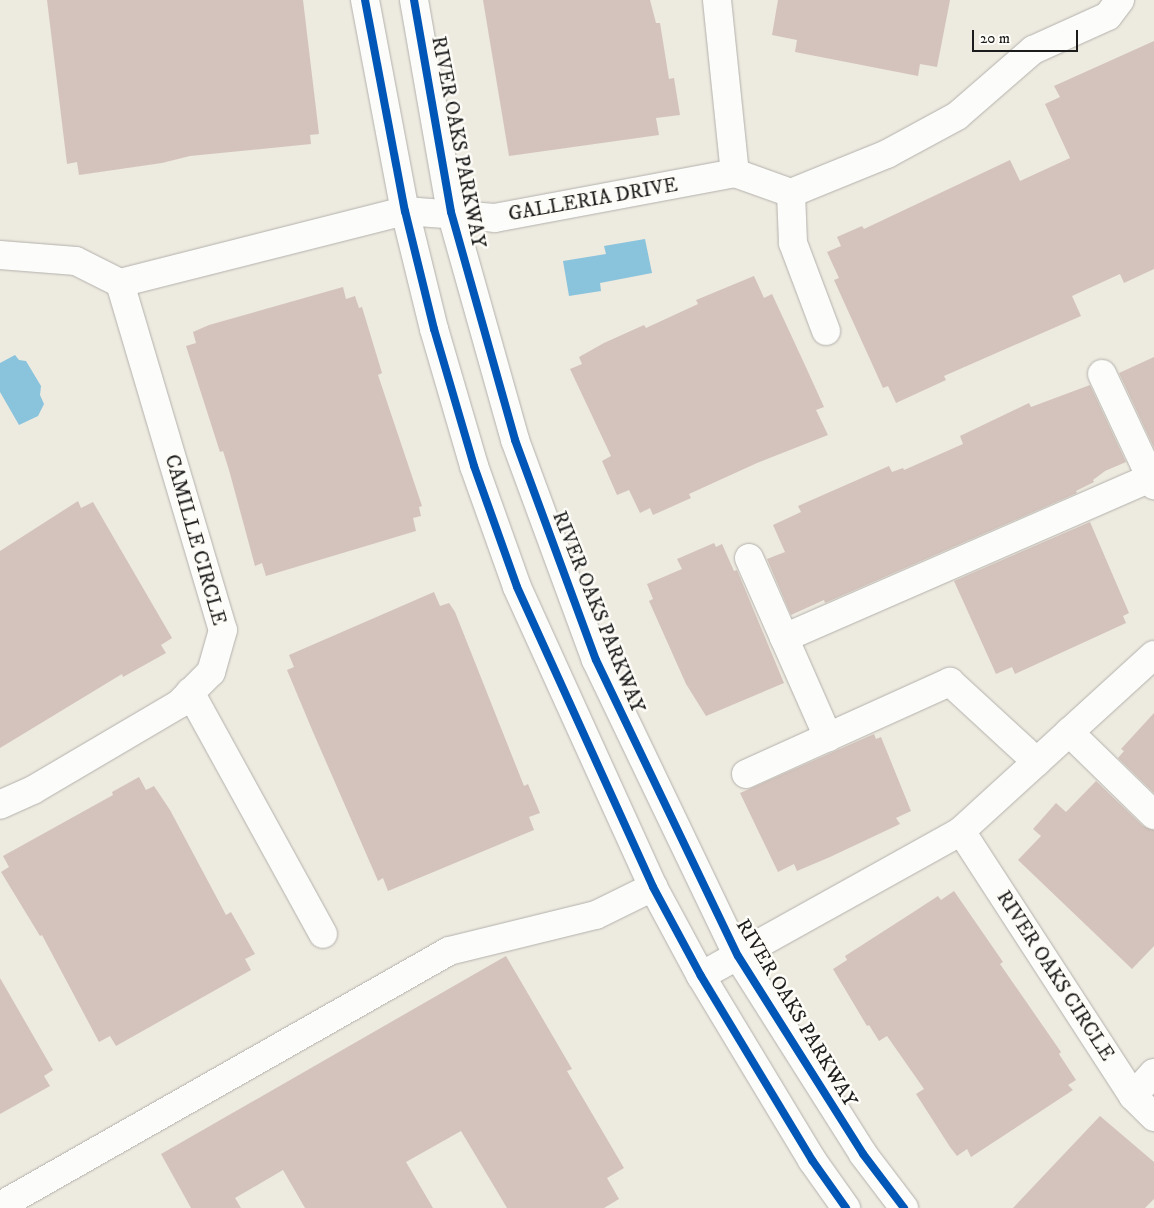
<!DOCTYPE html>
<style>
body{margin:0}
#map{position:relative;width:1154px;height:1208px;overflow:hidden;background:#edeae0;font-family:"IM FELL DW Pica",serif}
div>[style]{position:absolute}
.water>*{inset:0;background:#8ac3dc}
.building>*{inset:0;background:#d4c3bc}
.roads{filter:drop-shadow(0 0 1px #b3b1ab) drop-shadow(0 0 1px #b3b1ab)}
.minor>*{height:28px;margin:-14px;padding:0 14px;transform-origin:14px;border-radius:14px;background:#fcfcfa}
.cycleway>*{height:8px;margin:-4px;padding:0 4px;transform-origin:4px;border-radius:4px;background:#0057b8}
span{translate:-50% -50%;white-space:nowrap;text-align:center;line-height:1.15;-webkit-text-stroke:5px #fdfcf7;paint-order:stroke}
.street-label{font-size:20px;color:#1c1c1c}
.scale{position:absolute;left:972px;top:30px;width:106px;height:22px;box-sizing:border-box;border:2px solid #1c1c1c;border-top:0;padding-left:6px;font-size:15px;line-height:18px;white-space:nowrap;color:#1c1c1c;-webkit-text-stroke:4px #fdfcf7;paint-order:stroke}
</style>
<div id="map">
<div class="water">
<i style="clip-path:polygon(645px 239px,652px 273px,600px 283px,601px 291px,569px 296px,563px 261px,606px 254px,604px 246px)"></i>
<i style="clip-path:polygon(15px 355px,19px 360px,26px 361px,41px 386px,40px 395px,44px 404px,38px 416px,19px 425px,0 392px,0 363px)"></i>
</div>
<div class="building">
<i style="clip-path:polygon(47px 0,303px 0,319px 134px,310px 135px,311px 144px,190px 156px,162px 163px,79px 175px,77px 162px,67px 164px)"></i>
<i style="clip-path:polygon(483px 0,650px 0,656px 23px,660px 23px,669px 79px,674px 78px,680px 115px,656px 118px,659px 135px,509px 156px)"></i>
<i style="clip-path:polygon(778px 0,950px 0,937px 67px,920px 64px,918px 76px,795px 52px,797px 40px,772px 35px)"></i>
<i style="clip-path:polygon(1154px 41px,1154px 269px,1124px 283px,1120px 274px,1072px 296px,1081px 316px,944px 376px,946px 380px,896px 403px,888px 386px,883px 388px,834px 280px,839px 278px,827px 252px,841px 246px,837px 237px,862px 226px,864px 229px,1010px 160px,1020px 181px,1070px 158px,1045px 104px,1060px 97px,1054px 86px)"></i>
<i style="clip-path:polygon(754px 276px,764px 298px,772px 294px,804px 363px,824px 407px,816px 410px,828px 435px,757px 463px,689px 494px,691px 498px,653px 515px,650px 508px,640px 513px,629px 490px,617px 495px,602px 461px,611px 456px,570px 369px,582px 364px,579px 357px,604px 343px,644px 325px,646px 328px,698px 304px,696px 300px)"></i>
<i style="clip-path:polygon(343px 287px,346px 299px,355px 296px,359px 308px,362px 307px,382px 373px,378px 375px,422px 506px,419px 507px,421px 516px,413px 518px,416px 531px,266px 576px,262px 563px,255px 566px,229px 470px,223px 451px,220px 452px,186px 346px,196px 343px,193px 332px,209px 325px)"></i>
<i style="clip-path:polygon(1154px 357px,1154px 448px,1119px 373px)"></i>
<i style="clip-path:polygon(1090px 385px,1126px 462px,1105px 471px,1093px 480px,1094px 482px,1076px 491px,1077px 493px,825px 603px,824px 600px,791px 615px,767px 559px,785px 552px,773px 525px,801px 512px,798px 506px,889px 466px,892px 472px,903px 468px,904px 470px,963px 444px,960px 436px,1029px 403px,1031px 407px)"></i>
<i style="clip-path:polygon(78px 501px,81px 508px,93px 502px,172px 638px,161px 645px,166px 653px,123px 677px,122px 674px,0 748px,0 551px)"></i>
<i style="clip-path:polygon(1090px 522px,1129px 613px,1123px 616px,1126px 623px,1015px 674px,1012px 667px,996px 674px,954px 581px)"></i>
<i style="clip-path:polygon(714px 543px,716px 547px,722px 544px,734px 571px,737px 570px,784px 683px,706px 716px,686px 684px,649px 601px,653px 599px,647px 584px,682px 569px,677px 559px)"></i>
<i style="clip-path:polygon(434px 592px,440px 606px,449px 603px,455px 612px,524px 786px,528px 784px,540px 813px,529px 817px,534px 830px,388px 891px,383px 878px,378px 881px,313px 732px,287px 670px,294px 667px,289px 655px)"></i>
<i style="clip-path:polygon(1154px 713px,1154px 793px,1118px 758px,1124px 751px,1121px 749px)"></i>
<i style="clip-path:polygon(874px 734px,876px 739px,881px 737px,911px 811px,896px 818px,900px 824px,830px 857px,797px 871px,794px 864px,778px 872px,740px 793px)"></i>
<i style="clip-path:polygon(139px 777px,146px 790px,154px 786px,170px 810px,226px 915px,231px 912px,255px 954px,245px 959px,251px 970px,116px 1046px,110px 1036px,99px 1042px,42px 935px,40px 936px,1px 872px,9px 867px,3px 856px,113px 795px,112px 792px)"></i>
<i style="clip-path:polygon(1096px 781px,1143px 826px,1154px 830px,1154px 946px,1132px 969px,1018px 860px,1041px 836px,1033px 829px,1056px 803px,1066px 812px)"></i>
<i style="clip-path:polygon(954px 891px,1003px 962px,1000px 964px,1061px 1052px,1059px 1054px,1076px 1080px,1068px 1085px,1073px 1090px,971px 1157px,967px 1149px,957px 1156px,950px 1147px,916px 1094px,924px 1089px,887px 1036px,879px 1041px,869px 1025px,867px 1026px,833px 969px,847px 960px,845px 956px,915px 911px,938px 896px,941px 900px)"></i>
<i style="clip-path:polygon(506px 956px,572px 1069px,567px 1071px,624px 1168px,607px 1178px,619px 1199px,604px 1208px,507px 1208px,461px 1131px,406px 1162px,433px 1208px,305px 1208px,283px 1170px,235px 1198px,241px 1208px,191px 1208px,161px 1154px)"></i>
<i style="clip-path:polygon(0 978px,53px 1070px,44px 1076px,50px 1086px,0 1114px)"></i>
<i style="clip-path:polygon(1100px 1116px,1154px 1162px,1154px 1199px,1145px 1208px,1013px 1208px)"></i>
</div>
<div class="roads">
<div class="minor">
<i style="left:365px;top:0;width:215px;rotate:79.3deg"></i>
<i style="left:405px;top:211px;width:122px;rotate:76.2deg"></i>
<i style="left:434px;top:329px;width:143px;rotate:73.7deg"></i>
<i style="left:474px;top:466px;width:128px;rotate:70.4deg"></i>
<i style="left:517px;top:587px;width:329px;rotate:65.6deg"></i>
<i style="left:653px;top:887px;width:101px;rotate:61.7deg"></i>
<i style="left:701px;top:976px;width:215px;rotate:58.9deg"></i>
<i style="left:812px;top:1160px;width:59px;rotate:54.7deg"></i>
<i style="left:414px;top:0;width:215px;rotate:80.1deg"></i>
<i style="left:451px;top:212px;width:237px;rotate:74.3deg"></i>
<i style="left:515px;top:440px;width:234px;rotate:69.8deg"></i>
<i style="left:596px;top:660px;width:328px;rotate:64.4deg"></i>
<i style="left:738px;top:956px;width:234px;rotate:57.7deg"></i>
<i style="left:863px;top:1154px;width:68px;rotate:52.8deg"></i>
<i style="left:717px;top:0;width:174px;rotate:84.1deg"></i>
<i style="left:735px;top:173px;width:59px;rotate:19.7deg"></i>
<i style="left:791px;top:193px;width:104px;rotate:-22.1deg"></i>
<i style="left:887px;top:154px;width:80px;rotate:-28.5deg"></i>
<i style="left:957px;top:116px;width:101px;rotate:-41deg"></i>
<i style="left:1033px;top:50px;width:82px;rotate:-24.4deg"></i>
<i style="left:1108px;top:16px;width:20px;rotate:-53deg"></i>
<i style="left:791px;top:193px;width:50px;rotate:87.7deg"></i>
<i style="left:793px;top:243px;width:94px;rotate:69.4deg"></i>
<i style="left:0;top:255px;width:76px;rotate:4.5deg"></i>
<i style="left:76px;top:261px;width:49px;rotate:26.6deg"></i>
<i style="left:120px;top:283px;width:362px;rotate:73.5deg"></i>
<i style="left:223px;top:630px;width:44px;rotate:105.9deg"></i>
<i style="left:211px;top:672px;width:45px;rotate:135deg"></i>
<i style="left:179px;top:704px;width:169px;rotate:149.5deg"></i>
<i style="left:33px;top:790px;width:36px;rotate:156deg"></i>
<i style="left:120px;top:283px;width:294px;rotate:-14.2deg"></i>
<i style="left:405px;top:211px;width:90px;rotate:4.4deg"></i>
<i style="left:495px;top:218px;width:244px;rotate:-10.6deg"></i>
<i style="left:1102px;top:374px;width:115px;rotate:64.8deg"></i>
<i style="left:749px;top:558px;width:196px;rotate:66.2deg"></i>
<i style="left:784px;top:638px;width:400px;rotate:-23.6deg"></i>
<i style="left:1151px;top:478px;width:8px;rotate:67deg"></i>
<i style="left:190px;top:692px;width:276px;rotate:61.2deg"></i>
<i style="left:1069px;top:732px;width:119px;rotate:44.3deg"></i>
<i style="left:746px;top:774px;width:224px;rotate:-24.3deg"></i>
<i style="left:950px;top:682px;width:118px;rotate:42.6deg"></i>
<i style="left:961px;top:831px;width:316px;rotate:57deg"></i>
<i style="left:1133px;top:1096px;width:30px;rotate:45deg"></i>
<i style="left:701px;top:976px;width:298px;rotate:-29.1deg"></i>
<i style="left:961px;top:831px;width:261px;rotate:-42.4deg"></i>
<i style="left:1133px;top:1096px;width:31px;rotate:-48deg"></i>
<i style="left:0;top:1206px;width:516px;rotate:-29.59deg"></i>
<i style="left:449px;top:951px;width:151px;rotate:-13.8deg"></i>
<i style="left:596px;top:915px;width:64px;rotate:-26.2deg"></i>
</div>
</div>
<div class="cycleway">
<i style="left:365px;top:0;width:215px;rotate:79.3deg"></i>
<i style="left:405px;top:211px;width:122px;rotate:76.2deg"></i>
<i style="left:434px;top:329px;width:143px;rotate:73.7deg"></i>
<i style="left:474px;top:466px;width:128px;rotate:70.4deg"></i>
<i style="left:517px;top:587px;width:329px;rotate:65.6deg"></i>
<i style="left:653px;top:887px;width:101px;rotate:61.7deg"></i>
<i style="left:701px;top:976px;width:215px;rotate:58.9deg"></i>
<i style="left:812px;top:1160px;width:59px;rotate:54.7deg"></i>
<i style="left:414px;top:0;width:215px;rotate:80.1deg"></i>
<i style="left:451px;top:212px;width:237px;rotate:74.3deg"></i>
<i style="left:515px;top:440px;width:234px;rotate:69.8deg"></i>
<i style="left:596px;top:660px;width:328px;rotate:64.4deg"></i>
<i style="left:738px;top:956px;width:234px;rotate:57.7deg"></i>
<i style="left:863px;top:1154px;width:68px;rotate:52.8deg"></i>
</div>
<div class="street-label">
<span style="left:458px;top:142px;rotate:79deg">RIVER OAKS PARKWAY</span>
<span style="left:593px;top:200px;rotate:-10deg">GALLERIA DRIVE</span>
<span style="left:195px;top:540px;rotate:74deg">CAMILLE CIRCLE</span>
<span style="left:598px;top:612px;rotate:68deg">RIVER OAKS PARKWAY</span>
<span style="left:1055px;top:976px;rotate:57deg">RIVER OAKS CIRCLE</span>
<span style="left:796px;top:1013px;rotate:59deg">RIVER OAKS PARKWAY</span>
</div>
<div class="scale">20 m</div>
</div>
